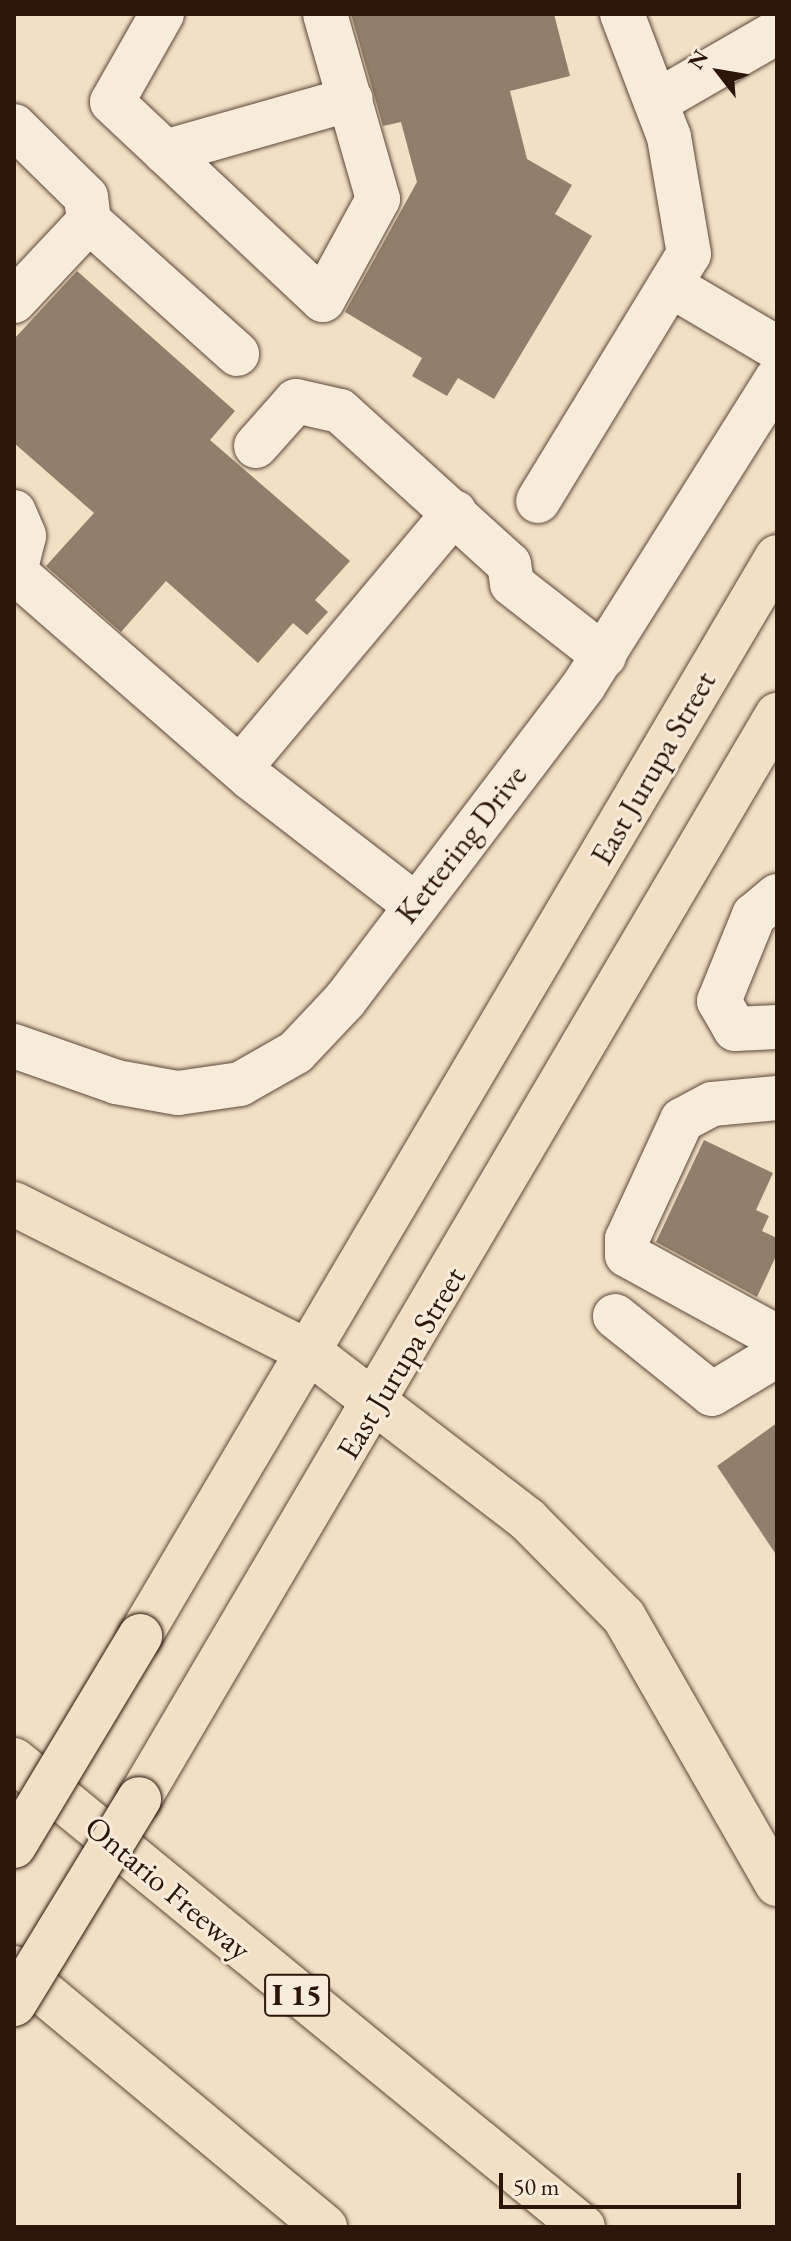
<!DOCTYPE html>
<style>
body{margin:0}
#map{position:relative;width:791px;height:2241px;overflow:hidden;background:#f2e0c5;font-family:"EB Garamond",serif}
div>[style]{position:absolute}
.building>*{inset:0;background:#927f6b}
.roads{filter:drop-shadow(0 0 2px #5d4838) drop-shadow(0 0 2px #5d4838)}
.minor>*{height:44px;margin:-22px;padding:0 22px;transform-origin:22px;border-radius:22px;background:#f7ebd9}
.major>*{height:44px;margin:-22px;padding:0 22px;transform-origin:22px;border-radius:22px;background:#f2e0c5}
.highway>*{height:44px;margin:-22px;padding:0 22px;transform-origin:22px;border-radius:22px;background:#f2e0c5}
.bridges{filter:drop-shadow(0 0 2px #2b1609) drop-shadow(0 0 2px #2b1609)}
.major-bridge>*{height:44px;margin:-22px;padding:0 22px;transform-origin:22px;border-radius:22px;background:#f2e0c5}
span{translate:-50% -50%;white-space:nowrap;text-align:center;line-height:1.15;-webkit-text-stroke:6px #f7ebd9;paint-order:stroke}
.shield-label span{padding:2px 6px;background:#f7ebd9;border:2px solid;border-radius:6px;-webkit-text-stroke-width:0}
.shield-label{font-size:30px;color:#2b1609;font-weight:700}
.street-label{font-size:32px;color:#2b1609}
.frame{position:absolute;inset:0;border:16px solid #2b1609;pointer-events:none}
.north{position:absolute;left:679px;top:32px;width:80px;height:80px;-webkit-text-stroke:6px #f7ebd9;paint-order:stroke;rotate:301deg;font-size:22px;font-weight:700;line-height:32px;text-align:center;color:#2b1609}
.north::after{content:'';display:block;margin:auto;width:28px;height:36px;background:#2b1609;clip-path:polygon(50% 0,100% 100%,50% 72%,0 100%)}
.scale{position:absolute;left:499px;top:2173px;width:242px;height:36px;box-sizing:border-box;border:4px solid #2b1609;border-top:0;padding-left:10px;font-size:24px;line-height:28px;white-space:nowrap;color:#2b1609;-webkit-text-stroke:6px #f7ebd9;paint-order:stroke}
</style>
<div id="map">
<div class="building">
<i style="clip-path:polygon(351px 14px,554px 14px,570px 76px,510px 91px,527px 159px,572px 185px,555px 214px,592px 236px,494px 399px,458px 378px,447px 396px,412px 376px,422px 358px,345px 312px,417px 182px,401px 122px,383px 126px)"></i>
<i style="clip-path:polygon(77px 271px,235px 411px,210px 440px,350px 561px,315px 600px,328px 612px,307px 635px,293px 623px,258px 663px,166px 581px,121px 632px,46px 566px,94px 513px,14px 443px,14px 339px)"></i>
<i style="clip-path:polygon(704px 1140px,773px 1173px,756px 1210px,769px 1216px,762px 1231px,777px 1238px,777px 1254px,757px 1297px,656px 1242px)"></i>
<i style="clip-path:polygon(777px 1423px,777px 1556px,717px 1466px)"></i>
</div>
<div class="roads">
<div class="minor">
<i style="left:162px;top:14px;width:101px;rotate:119.6deg"></i>
<i style="left:112px;top:102px;width:289px;rotate:43.2deg"></i>
<i style="left:323px;top:300px;width:115px;rotate:-61.4deg"></i>
<i style="left:378px;top:199px;width:192px;rotate:-106deg"></i>
<i style="left:656px;top:102px;width:140px;rotate:-30deg"></i>
<i style="left:14px;top:126px;width:101px;rotate:44.6deg"></i>
<i style="left:86px;top:197px;width:24px;rotate:83deg"></i>
<i style="left:89px;top:221px;width:199px;rotate:41.9deg"></i>
<i style="left:165px;top:152px;width:193px;rotate:-15.9deg"></i>
<i style="left:670px;top:285px;width:124px;rotate:30.5deg"></i>
<i style="left:14px;top:301px;width:110px;rotate:-46.8deg"></i>
<i style="left:256px;top:446px;width:60px;rotate:-48.4deg"></i>
<i style="left:296px;top:401px;width:45px;rotate:12.8deg"></i>
<i style="left:340px;top:411px;width:228px;rotate:42.2deg"></i>
<i style="left:509px;top:564px;width:20px;rotate:81deg"></i>
<i style="left:512px;top:584px;width:117px;rotate:38deg"></i>
<i style="left:538px;top:501px;width:289px;rotate:-58.6deg"></i>
<i style="left:689px;top:254px;width:119px;rotate:-99.7deg"></i>
<i style="left:669px;top:137px;width:132px;rotate:-110.9deg"></i>
<i style="left:14px;top:512px;width:26px;rotate:67deg"></i>
<i style="left:24px;top:536px;width:41px;rotate:104deg"></i>
<i style="left:16px;top:573px;width:312px;rotate:41.1deg"></i>
<i style="left:251px;top:778px;width:206px;rotate:37.7deg"></i>
<i style="left:240px;top:768px;width:334px;rotate:-50deg"></i>
<i style="left:777px;top:896px;width:30px;rotate:140deg"></i>
<i style="left:754px;top:915px;width:93px;rotate:112.1deg"></i>
<i style="left:719px;top:1001px;width:32px;rotate:60deg"></i>
<i style="left:735px;top:1029px;width:42px;rotate:-2.7deg"></i>
<i style="left:14px;top:1046px;width:108px;rotate:19.4deg"></i>
<i style="left:116px;top:1082px;width:63px;rotate:10.1deg"></i>
<i style="left:178px;top:1093px;width:63px;rotate:-8.3deg"></i>
<i style="left:240px;top:1084px;width:64px;rotate:-29.7deg"></i>
<i style="left:296px;top:1052px;width:71px;rotate:-46.7deg"></i>
<i style="left:345px;top:1000px;width:395px;rotate:-52.8deg"></i>
<i style="left:584px;top:685px;width:362px;rotate:-57.8deg"></i>
<i style="left:777px;top:1098px;width:65px;rotate:174.7deg"></i>
<i style="left:712px;top:1104px;width:34px;rotate:152deg"></i>
<i style="left:682px;top:1120px;width:131px;rotate:114.8deg"></i>
<i style="left:627px;top:1239px;width:16px;rotate:90deg"></i>
<i style="left:627px;top:1255px;width:171px;rotate:28.7deg"></i>
<i style="left:615px;top:1316px;width:124px;rotate:38.8deg"></i>
<i style="left:712px;top:1394px;width:76px;rotate:-31deg"></i>
</div>
<div class="major">
<i style="left:140px;top:1636px;width:1253px;rotate:-59.44deg"></i>
<i style="left:139px;top:1799px;width:1258px;rotate:-59.52deg"></i>
</div>
<div class="highway">
<i style="left:14px;top:1204px;width:334px;rotate:26.7deg"></i>
<i style="left:312px;top:1354px;width:272px;rotate:37.5deg"></i>
<i style="left:528px;top:1520px;width:136px;rotate:45.3deg"></i>
<i style="left:624px;top:1617px;width:308px;rotate:60.2deg"></i>
<i style="left:14px;top:1760px;width:736px;rotate:39.38deg"></i>
<i style="left:14px;top:1968px;width:405px;rotate:39.8deg"></i>
</div>
</div>
<div class="bridges">
<div class="major-bridge">
<i style="left:14px;top:1846px;width:245px;rotate:-59deg"></i>
<i style="left:14px;top:2004px;width:240px;rotate:-58.6deg"></i>
</div>
</div>
<div class="shield-label">
<span style="left:297px;top:1995px">I 15</span>
</div>
<div class="street-label">
<span style="left:653px;top:768px;rotate:-60deg">East Jurupa Street</span>
<span style="left:461px;top:844px;rotate:-52deg">Kettering Drive</span>
<span style="left:401px;top:1363px;rotate:-59deg">East Jurupa Street</span>
<span style="left:168px;top:1888px;rotate:40deg">Ontario Freeway</span>
</div>
<div class="frame"></div>
<div class="north">N</div>
<div class="scale">50 m</div>
</div>
